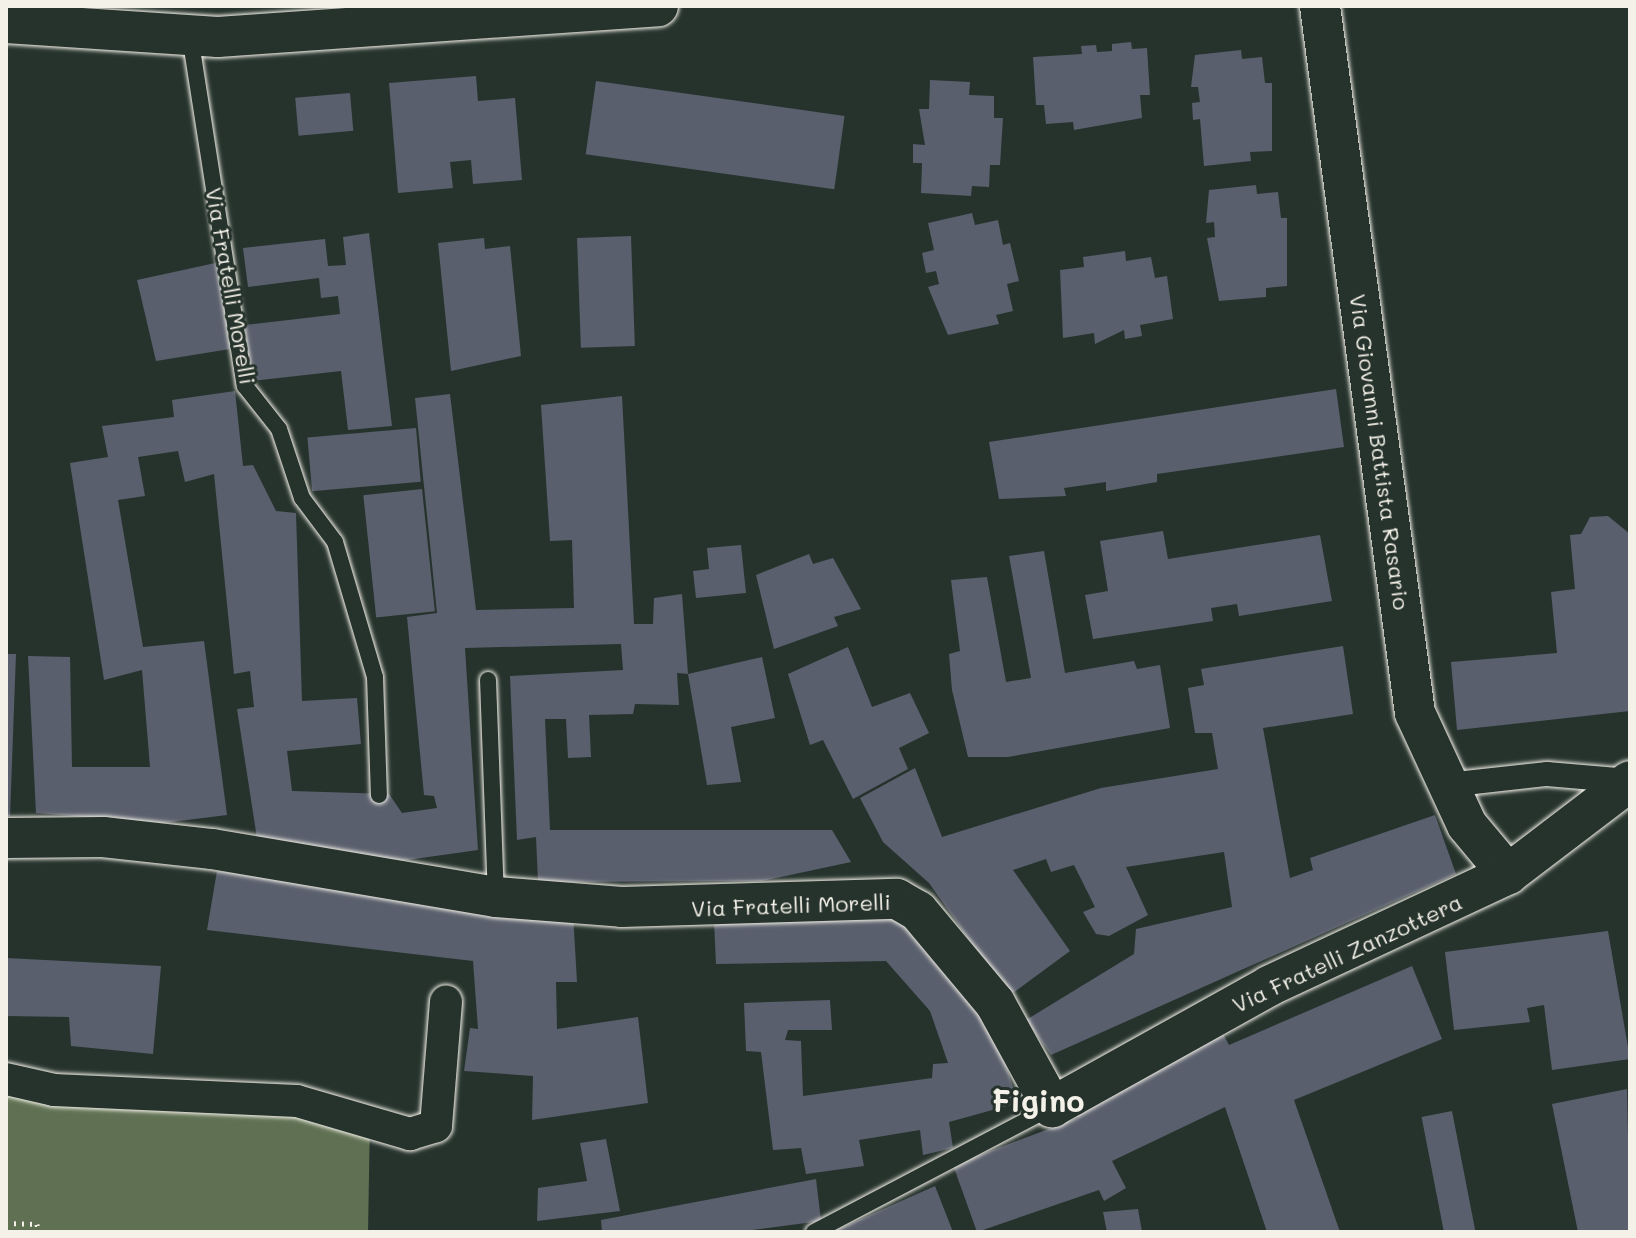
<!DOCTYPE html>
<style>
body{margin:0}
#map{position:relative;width:1636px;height:1238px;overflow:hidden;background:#26332d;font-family:Mali,sans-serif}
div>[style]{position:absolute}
.green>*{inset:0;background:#607153}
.building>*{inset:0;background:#595f6c;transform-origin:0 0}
.path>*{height:5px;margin-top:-2.5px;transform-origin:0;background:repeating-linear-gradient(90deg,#f4f1e8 0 2px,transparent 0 8px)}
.roads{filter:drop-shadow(0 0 2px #f4f1e8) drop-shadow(0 0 2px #f4f1e8)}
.service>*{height:16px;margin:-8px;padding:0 8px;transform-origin:8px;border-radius:8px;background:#26332d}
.pedestrian>*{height:24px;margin:-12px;padding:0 12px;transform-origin:12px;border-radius:12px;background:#26332d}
.minor>*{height:32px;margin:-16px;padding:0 16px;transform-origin:16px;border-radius:16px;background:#26332d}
.tertiary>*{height:40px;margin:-20px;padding:0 20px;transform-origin:20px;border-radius:20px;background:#26332d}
span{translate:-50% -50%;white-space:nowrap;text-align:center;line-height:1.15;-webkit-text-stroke:6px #26332d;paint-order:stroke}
.street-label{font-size:22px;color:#f4f1e8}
.district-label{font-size:30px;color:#f4f1e8;font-weight:700}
.frame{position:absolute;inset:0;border:8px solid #f4f1e8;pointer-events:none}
</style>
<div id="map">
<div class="green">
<i style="clip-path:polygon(6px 1079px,370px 1117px,368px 1232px,6px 1232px)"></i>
</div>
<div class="building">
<i style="clip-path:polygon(1131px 42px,1132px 49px,1147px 48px,1150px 95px,1140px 95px,1142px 118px,1074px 130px,1073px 122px,1046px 124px,1044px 105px,1036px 105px,1033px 57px,1082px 54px,1081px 46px,1096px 45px,1097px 52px,1112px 51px,1112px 44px)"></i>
<i style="clip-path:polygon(1241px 50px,1242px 59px,1262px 57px,1265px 83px,1272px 83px,1272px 151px,1250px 152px,1251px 161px,1204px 166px,1200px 119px,1193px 120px,1192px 103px,1200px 102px,1198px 87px,1191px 87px,1195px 55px)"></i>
<i style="clip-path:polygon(476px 76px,478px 101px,515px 98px,522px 180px,473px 184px,471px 160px,450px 162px,453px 188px,398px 193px,389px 83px)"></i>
<i style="clip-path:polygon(930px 80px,970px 82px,969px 95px,994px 96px,994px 118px,1003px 118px,1000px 165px,990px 165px,989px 187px,972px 186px,971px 196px,921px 193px,922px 163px,913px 163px,913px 144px,925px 145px,919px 109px,929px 109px)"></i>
<i style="left:596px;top:81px;width:251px;height:74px;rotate:8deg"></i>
<i style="left:350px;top:93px;width:38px;height:55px;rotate:85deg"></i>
<i style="clip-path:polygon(1256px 185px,1257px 194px,1278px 192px,1281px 218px,1287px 218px,1287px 286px,1266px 288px,1266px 297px,1219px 301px,1207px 238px,1215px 237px,1214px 222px,1206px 223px,1209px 190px)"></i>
<i style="clip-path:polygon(972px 213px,975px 225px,998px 220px,1003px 245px,1010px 243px,1019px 281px,1007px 284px,1013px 311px,996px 315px,999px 324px,948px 335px,928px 287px,939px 284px,936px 271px,926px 273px,922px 253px,934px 250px,928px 223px)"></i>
<i style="clip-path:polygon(369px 233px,392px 426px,348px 430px,341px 371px,252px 381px,245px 325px,340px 314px,338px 296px,321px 298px,319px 278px,248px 287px,243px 248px,325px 239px,328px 266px,346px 265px,343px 237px)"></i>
<i style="left:631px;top:236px;width:110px;height:54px;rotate:88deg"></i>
<i style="clip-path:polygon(484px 238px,485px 249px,510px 246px,521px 356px,451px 371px,438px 243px)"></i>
<i style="clip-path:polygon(1125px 251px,1126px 261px,1151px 257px,1155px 278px,1167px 276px,1173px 319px,1140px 325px,1142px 336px,1125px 339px,1124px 330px,1095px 344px,1094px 333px,1063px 338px,1060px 270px,1084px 267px,1083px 257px)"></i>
<i style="clip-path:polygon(220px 262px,230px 349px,156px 361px,137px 280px)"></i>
<i style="clip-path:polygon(1336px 389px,1344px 447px,1157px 474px,1157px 482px,1106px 491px,1106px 482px,1064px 488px,1066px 496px,999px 499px,989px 442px)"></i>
<i style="clip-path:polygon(235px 391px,243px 466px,253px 465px,276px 511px,296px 513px,302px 701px,357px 698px,361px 744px,287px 751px,292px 791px,389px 794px,402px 813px,437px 808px,434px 796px,424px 795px,407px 617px,437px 613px,415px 398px,450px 394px,476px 610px,574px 608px,572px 540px,550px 541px,541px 405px,622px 396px,634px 624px,653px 624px,654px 598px,682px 594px,688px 674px,762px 657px,775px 718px,731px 727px,741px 782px,707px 785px,688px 674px,677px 673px,679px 705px,635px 704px,633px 714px,589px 715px,591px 757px,568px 758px,566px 719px,545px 719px,550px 830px,832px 830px,851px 862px,762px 881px,538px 882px,536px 837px,517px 840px,510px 676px,623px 670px,621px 644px,465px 648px,478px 850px,379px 864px,258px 845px,237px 709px,254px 707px,250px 671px,234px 674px,214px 474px,185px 482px,178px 451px,138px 457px,145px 496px,118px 500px,143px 647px,204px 641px,227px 815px,163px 823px,36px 813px,28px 656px,70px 657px,72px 767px,150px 767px,142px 670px,104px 680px,70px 463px,108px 457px,102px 426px,174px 417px,172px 400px)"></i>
<i style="left:416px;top:428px;width:54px;height:109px;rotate:85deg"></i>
<i style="left:422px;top:489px;width:123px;height:59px;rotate:84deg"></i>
<i style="clip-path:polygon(1608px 516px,1630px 534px,1630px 711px,1457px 730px,1451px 662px,1557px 653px,1551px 592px,1575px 589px,1570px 535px,1581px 534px,1590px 517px)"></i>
<i style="clip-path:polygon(1163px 531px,1168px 559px,1320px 535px,1332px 601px,1239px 616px,1237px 604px,1211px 608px,1213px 621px,1093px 639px,1085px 595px,1108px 591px,1100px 541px)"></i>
<i style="clip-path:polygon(741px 545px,746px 593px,696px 598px,693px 571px,709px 569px,707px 548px)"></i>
<i style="clip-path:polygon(1044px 551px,1065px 673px,1134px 661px,1137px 669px,1160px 665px,1170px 728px,1008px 757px,968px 757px,952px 690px,949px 654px,960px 651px,951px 580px,987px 577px,1006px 682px,1031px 678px,1009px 556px)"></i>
<i style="clip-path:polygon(809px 554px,813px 564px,833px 558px,861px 609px,834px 617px,838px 626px,774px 649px,756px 575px)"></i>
<i style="clip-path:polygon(1343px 646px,1353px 714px,1263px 728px,1290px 878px,1313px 870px,1310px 858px,1435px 815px,1456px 874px,1051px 1055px,1026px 1020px,1134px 954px,1136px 929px,1232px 907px,1224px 852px,1126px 867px,1148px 915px,1109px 936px,1096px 934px,1083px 912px,1095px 907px,1074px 865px,1051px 872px,1046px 859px,1013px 870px,1070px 951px,1009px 996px,929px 883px,883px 842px,860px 798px,915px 768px,942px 837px,1101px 788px,1218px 769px,1212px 733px,1195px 733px,1188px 688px,1204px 685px,1201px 669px)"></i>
<i style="clip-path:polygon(848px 647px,872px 707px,910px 693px,929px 733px,899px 748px,908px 769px,853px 799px,823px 740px,810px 745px,788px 674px)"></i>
<i style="clip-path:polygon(6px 654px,16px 654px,10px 816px,6px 816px)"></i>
<i style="clip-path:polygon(217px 871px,515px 913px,573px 913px,577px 982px,556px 982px,557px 1029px,638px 1017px,648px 1103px,532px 1120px,533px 1076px,464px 1071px,470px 1028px,478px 1029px,473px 961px,207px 930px)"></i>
<i style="clip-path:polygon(909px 911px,983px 994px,1018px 1103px,949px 1122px,953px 1148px,923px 1155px,920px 1130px,859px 1140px,864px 1166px,806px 1174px,801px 1148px,773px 1150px,761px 1052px,746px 1051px,744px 1003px,830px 1000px,832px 1030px,788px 1030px,785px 1040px,801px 1041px,803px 1096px,932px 1078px,933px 1064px,948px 1063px,930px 1011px,886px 961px,716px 964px,714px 921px)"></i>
<i style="clip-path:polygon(1608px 931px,1630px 1059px,1552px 1070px,1544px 1005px,1527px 1008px,1530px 1022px,1454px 1030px,1445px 952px)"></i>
<i style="clip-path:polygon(6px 958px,161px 966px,153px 1054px,71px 1046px,69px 1017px,6px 1016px)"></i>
<i style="clip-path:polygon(1412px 966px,1442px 1039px,1294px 1100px,1340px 1232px,1267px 1232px,1225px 1107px,1112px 1161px,1126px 1188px,1104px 1201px,1099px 1190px,977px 1232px,953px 1165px,1078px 1118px,1071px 1105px,1222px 1032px,1229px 1045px)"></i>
<i style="clip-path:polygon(1627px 1089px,1630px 1232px,1578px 1232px,1552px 1104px)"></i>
<i style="left:1452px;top:1111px;width:123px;height:31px;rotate:79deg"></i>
<i style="clip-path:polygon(606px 1139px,620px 1211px,537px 1221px,538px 1188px,587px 1181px,580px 1143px)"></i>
<i style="clip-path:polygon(816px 1179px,821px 1221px,736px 1232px,602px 1232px,601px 1220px)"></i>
<i style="clip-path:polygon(935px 1186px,953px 1232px,832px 1232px)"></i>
<i style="clip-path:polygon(1138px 1209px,1142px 1232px,1107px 1232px,1103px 1212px)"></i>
</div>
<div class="path">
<i style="left:6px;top:1223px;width:31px;rotate:2deg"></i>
<i style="left:37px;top:1224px;width:8px;rotate:83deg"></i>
</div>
<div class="roads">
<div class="service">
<i style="left:190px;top:36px;width:354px;rotate:81.1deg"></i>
<i style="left:245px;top:386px;width:55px;rotate:51.7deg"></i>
<i style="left:279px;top:429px;width:73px;rotate:71.6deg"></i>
<i style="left:302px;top:498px;width:55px;rotate:53.1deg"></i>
<i style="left:335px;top:542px;width:141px;rotate:73.5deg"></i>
<i style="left:375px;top:677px;width:118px;rotate:88.1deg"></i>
<i style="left:488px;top:680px;width:216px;rotate:87.9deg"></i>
<i style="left:814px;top:1232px;width:269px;rotate:-27.7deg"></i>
</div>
<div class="pedestrian">
<i style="left:1447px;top:785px;width:101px;rotate:-6.3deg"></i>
<i style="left:1547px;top:774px;width:82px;rotate:4.9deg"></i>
</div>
<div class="minor">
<i style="left:6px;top:1079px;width:49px;rotate:12.9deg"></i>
<i style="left:54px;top:1090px;width:243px;rotate:2.6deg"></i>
<i style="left:297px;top:1101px;width:118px;rotate:16.3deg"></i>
<i style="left:410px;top:1134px;width:27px;rotate:-17deg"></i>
<i style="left:436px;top:1126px;width:125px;rotate:-85.4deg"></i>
</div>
<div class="tertiary">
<i style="left:1320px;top:6px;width:713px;rotate:82.35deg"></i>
<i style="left:1415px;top:713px;width:123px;rotate:65.1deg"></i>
<i style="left:1467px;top:825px;width:64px;rotate:50.1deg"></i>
<i style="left:6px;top:23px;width:212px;rotate:3.8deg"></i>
<i style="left:218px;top:37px;width:441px;rotate:-4deg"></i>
<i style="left:6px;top:838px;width:97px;rotate:-0.6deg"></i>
<i style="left:103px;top:837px;width:110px;rotate:6.3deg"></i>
<i style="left:212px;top:849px;width:288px;rotate:9.6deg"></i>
<i style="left:496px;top:897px;width:126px;rotate:4.5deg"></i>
<i style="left:622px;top:907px;width:275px;rotate:-1.7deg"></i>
<i style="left:897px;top:899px;width:24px;rotate:30deg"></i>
<i style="left:918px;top:911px;width:120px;rotate:50.1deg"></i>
<i style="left:995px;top:1003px;width:119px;rotate:61.3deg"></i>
<i style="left:1052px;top:1107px;width:248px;rotate:-29.1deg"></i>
<i style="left:1269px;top:986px;width:264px;rotate:-25.1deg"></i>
<i style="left:1508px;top:874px;width:153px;rotate:-37.3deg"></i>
</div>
</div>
<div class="street-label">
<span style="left:231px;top:286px;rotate:80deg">Via Fratelli Morelli</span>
<span style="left:1380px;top:452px;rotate:82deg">Via Giovanni Battista Rasario</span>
<span style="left:791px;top:905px;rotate:-2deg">Via Fratelli Morelli</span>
<span style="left:1347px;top:953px;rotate:-25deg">Via Fratelli Zanzottera</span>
</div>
<div class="district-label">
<span style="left:1038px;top:1100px">Figino</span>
</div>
<div class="frame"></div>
</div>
